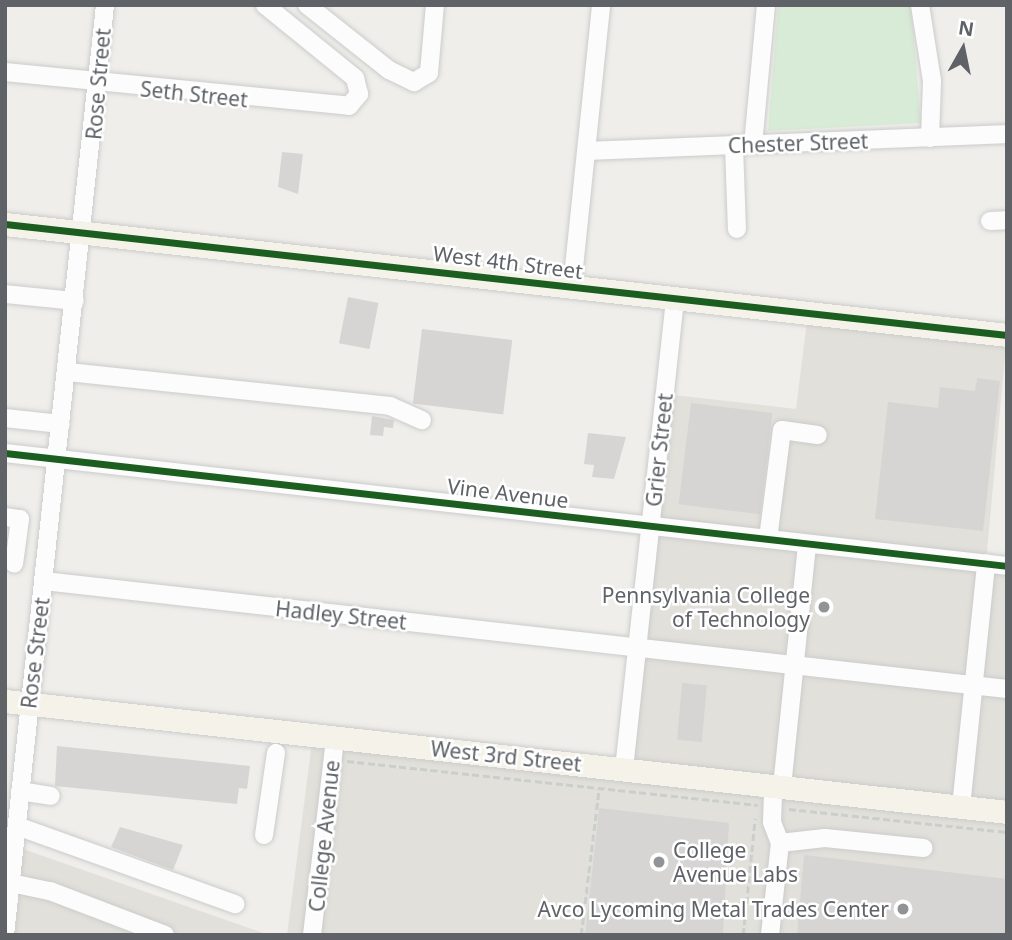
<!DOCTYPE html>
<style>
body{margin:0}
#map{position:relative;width:1012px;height:940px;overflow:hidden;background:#efeeea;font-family:"Noto Sans",sans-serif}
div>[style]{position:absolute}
.education>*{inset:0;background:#e2e0da}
.green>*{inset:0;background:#d8ebd6}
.building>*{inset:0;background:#d6d5d3;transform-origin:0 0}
.path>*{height:2.5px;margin-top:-1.25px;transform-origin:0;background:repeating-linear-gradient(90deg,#cacfcc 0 7px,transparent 0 10.5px)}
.roads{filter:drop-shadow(0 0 2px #cbcccc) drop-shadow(0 0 2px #cbcccc)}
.minor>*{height:18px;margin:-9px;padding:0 9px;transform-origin:9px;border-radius:9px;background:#fdfcfc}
.major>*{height:23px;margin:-11.5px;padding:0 11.5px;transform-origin:11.5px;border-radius:11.5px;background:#f4f2e9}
.cycleway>*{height:7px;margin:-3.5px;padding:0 3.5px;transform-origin:3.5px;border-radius:3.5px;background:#1b5e20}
.dots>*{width:19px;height:19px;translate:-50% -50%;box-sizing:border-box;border:4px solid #fff;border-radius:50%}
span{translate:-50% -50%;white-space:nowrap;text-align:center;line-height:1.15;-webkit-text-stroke:5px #fff;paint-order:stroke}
.street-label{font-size:21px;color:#5f6368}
.poi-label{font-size:21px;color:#5f6368}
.right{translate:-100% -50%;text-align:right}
.left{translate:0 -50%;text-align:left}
.frame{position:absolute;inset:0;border:7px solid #5f6368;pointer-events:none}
.north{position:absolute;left:928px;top:14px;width:70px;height:70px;-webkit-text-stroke:5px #fff;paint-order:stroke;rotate:9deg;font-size:19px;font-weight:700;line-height:28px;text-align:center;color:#5f6368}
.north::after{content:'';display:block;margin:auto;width:24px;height:32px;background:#5f6368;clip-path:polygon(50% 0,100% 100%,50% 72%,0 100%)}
</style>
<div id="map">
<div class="education">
<i style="clip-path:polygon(808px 312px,1007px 335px,986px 562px,1007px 566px,1007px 935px,287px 935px,313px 735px,624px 769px,665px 394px,796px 409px)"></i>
<i style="clip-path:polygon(23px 849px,269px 935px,15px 935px)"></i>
</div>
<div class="green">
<i style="clip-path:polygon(778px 5px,911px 5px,921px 123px,768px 131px)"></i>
</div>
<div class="building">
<i style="clip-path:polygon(282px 152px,303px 154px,298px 194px,278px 187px)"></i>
<i style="left:348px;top:297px;width:31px;height:47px;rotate:11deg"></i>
<i style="left:422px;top:329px;width:91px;height:75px;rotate:7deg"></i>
<i style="clip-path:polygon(977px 378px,1000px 381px,983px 531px,875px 519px,888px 402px,938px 408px,940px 387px,975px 391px)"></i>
<i style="left:691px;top:403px;width:82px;height:102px;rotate:7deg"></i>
<i style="clip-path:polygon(372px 416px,394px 420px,393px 428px,384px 427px,383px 436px,370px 435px)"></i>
<i style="clip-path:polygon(588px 433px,626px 437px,614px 479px,592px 477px,594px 465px,584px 464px)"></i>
<i style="left:682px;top:683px;width:25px;height:57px;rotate:5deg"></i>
<i style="clip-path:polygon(57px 746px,250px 766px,247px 789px,239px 788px,237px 804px,55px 786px)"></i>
<i style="clip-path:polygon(599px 808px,729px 823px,723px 935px,585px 935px)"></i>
<i style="clip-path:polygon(120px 827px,183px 845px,173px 870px,111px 847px)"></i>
<i style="clip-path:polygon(804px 855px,1007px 879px,1007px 935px,797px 935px)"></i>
</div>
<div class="path">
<i style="left:347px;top:761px;width:413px;rotate:6.1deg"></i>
<i style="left:789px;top:809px;width:219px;rotate:6deg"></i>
<i style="left:581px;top:935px;width:147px;rotate:-83deg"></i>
<i style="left:743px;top:935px;width:117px;rotate:-84.1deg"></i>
</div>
<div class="roads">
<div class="minor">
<i style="left:307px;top:5px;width:105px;rotate:38.4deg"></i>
<i style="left:389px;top:70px;width:28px;rotate:26deg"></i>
<i style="left:414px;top:82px;width:17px;rotate:-31deg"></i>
<i style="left:429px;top:73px;width:68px;rotate:-85deg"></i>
<i style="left:920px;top:5px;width:77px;rotate:81deg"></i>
<i style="left:932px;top:81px;width:57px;rotate:92deg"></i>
<i style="left:5px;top:72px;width:346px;rotate:5.6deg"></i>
<i style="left:349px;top:106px;width:16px;rotate:-50deg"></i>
<i style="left:359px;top:94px;width:16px;rotate:-104deg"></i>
<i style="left:355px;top:78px;width:116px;rotate:-141deg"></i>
<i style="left:734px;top:145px;width:84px;rotate:88deg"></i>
<i style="left:753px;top:145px;width:141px;rotate:-84.7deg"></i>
<i style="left:589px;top:151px;width:418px;rotate:-2.3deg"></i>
<i style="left:990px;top:221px;width:17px;rotate:-3deg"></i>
<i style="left:572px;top:287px;width:283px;rotate:-84.1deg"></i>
<i style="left:5px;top:294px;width:70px;rotate:5.7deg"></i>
<i style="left:68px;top:372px;width:324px;rotate:6deg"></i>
<i style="left:390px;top:406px;width:35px;rotate:24deg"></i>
<i style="left:5px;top:418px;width:56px;rotate:6.1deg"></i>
<i style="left:5px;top:453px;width:1008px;rotate:6.43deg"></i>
<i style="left:5px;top:517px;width:15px;rotate:8deg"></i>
<i style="left:20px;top:519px;width:45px;rotate:97.6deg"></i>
<i style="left:768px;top:539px;width:110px;rotate:-82.7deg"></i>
<i style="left:782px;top:430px;width:36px;rotate:8deg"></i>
<i style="left:44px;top:581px;width:969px;rotate:6.4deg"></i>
<i style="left:624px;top:769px;width:474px;rotate:-83.8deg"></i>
<i style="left:782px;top:787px;width:244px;rotate:-84.1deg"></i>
<i style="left:20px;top:791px;width:31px;rotate:9deg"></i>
<i style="left:961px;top:807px;width:245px;rotate:-84.1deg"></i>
<i style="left:17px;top:826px;width:232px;rotate:19.7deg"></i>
<i style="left:264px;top:835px;width:83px;rotate:-81.7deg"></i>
<i style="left:780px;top:843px;width:45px;rotate:-6.3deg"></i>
<i style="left:825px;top:838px;width:99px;rotate:5.8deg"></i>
<i style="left:11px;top:883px;width:40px;rotate:12deg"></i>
<i style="left:50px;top:891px;width:123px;rotate:20.9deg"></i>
<i style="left:5px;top:935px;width:935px;rotate:-83.86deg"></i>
<i style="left:312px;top:935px;width:198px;rotate:-83.3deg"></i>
<i style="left:770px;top:935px;width:93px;rotate:-83.8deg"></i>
<i style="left:780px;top:843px;width:22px;rotate:-111deg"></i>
<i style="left:772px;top:822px;width:36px;rotate:-88deg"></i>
</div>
<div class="major">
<i style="left:5px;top:224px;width:1008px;rotate:6.32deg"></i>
<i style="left:5px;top:701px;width:1008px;rotate:6.32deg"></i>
</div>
</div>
<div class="cycleway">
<i style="left:5px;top:224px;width:1008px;rotate:6.32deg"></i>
<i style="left:5px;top:453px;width:1008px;rotate:6.43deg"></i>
</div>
<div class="dots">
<i style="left:824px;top:607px;background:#919496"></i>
<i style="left:659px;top:862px;background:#919496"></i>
<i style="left:903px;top:909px;background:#919496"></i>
</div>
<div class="street-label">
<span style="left:98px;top:84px;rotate:-85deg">Rose Street</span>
<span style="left:194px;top:94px;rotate:6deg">Seth Street</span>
<span style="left:798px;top:143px;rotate:-2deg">Chester Street</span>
<span style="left:508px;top:262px;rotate:7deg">West 4th Street</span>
<span style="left:659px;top:450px;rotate:-84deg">Grier Street</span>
<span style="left:508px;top:493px;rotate:7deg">Vine Avenue</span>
<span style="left:341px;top:615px;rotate:6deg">Hadley Street</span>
<span style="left:35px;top:653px;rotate:-83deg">Rose Street</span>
<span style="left:506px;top:756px;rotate:6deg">West 3rd Street</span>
<span style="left:324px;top:836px;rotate:-84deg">College Avenue</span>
</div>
<div class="poi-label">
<span class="right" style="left:810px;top:607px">Pennsylvania College<br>of Technology</span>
<span class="left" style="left:673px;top:862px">College<br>Avenue Labs</span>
<span class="right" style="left:889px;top:909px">Avco Lycoming Metal Trades Center</span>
</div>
<div class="frame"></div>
<div class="north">N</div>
</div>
